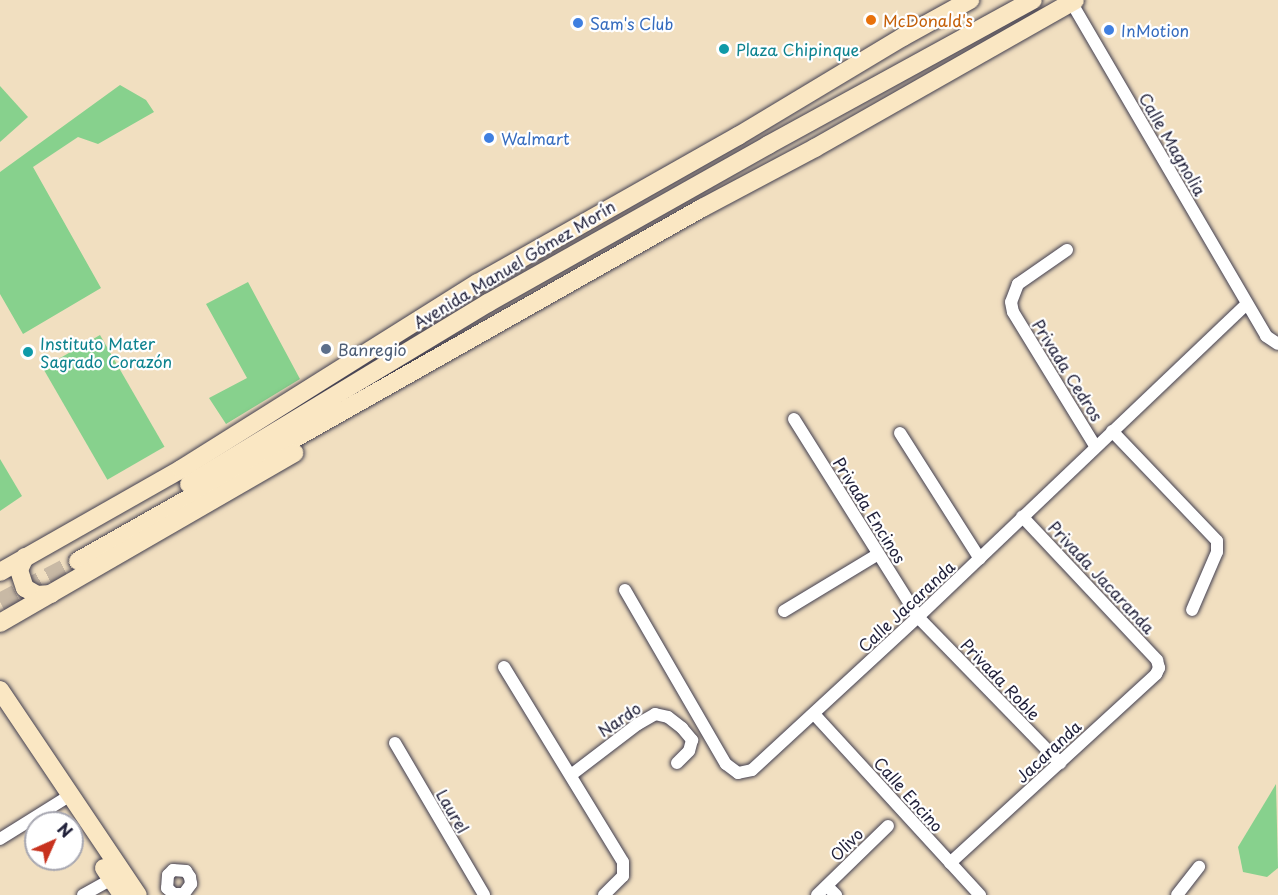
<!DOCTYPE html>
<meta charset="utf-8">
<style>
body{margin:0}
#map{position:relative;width:1278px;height:895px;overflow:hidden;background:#f1dfc0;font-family:"Playpen Sans",sans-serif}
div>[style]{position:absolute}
.green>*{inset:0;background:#87d18d;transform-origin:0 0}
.secondary-tunnel>*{height:18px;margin-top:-9px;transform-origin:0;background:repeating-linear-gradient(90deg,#c8b9a5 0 18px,transparent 0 27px)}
.roads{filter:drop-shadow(0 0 2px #413e4f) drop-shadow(0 0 2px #413e4f)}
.street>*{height:12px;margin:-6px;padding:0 6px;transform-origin:6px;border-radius:6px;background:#fff}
.secondary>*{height:18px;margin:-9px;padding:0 9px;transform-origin:9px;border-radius:9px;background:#fae7c3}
.dots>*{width:16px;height:16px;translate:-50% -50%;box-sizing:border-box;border:3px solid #fff;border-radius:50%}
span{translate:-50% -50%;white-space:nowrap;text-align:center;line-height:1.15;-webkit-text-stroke:4.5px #fff;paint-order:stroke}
.food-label{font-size:16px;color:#c56008}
.left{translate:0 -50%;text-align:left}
.shop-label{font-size:16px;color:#366cbe}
.culture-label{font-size:16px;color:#0d838f}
.street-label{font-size:16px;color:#22223b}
.service-label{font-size:16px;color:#4e5e75}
.north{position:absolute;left:24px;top:811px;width:60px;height:60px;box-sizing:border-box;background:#fff;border:2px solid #a7a7b1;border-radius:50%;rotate:45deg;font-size:16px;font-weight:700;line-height:24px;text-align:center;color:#22223b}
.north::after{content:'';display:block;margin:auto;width:21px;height:27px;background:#c8321e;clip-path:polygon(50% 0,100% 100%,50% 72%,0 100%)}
</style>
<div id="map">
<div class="green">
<i style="clip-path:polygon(120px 85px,146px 100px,154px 112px,98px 144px,78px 137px,33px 167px,101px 288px,23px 334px,0 294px,0 172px)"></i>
<i style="clip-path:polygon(0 86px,28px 117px,0 142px)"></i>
<i style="clip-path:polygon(248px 282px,300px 379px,226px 424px,209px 398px,247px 378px,206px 304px)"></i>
<i style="left:100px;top:335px;width:129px;height:66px;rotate:60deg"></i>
<i style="clip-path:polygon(0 459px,22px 496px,0 511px)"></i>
<i style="clip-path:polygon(1276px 784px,1278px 868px,1267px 877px,1243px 872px,1238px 847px)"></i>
</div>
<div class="secondary-tunnel">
<i style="left:0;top:602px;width:88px;rotate:-27.7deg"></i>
</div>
<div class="roads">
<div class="street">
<i style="left:1070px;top:0;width:389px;rotate:59.7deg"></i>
<i style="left:1266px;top:336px;width:14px;rotate:34deg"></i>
<i style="left:1067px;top:250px;width:60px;rotate:145.2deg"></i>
<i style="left:1018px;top:284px;width:19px;rotate:111deg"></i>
<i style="left:1011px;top:302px;width:10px;rotate:79deg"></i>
<i style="left:1013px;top:312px;width:157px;rotate:58.5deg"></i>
<i style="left:794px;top:419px;width:234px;rotate:57.9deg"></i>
<i style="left:918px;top:617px;width:204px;rotate:45.8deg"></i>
<i style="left:1112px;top:431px;width:152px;rotate:46.3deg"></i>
<i style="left:1217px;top:541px;width:11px;rotate:90deg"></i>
<i style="left:1217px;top:552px;width:63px;rotate:113.3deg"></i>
<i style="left:900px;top:433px;width:149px;rotate:57.6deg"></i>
<i style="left:625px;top:590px;width:201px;rotate:59.9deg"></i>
<i style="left:726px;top:764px;width:15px;rotate:37deg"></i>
<i style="left:738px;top:773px;width:14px;rotate:-12deg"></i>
<i style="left:752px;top:770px;width:226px;rotate:-42.7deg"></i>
<i style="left:918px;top:617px;width:454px;rotate:-43.6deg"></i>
<i style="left:784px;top:611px;width:109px;rotate:-31.1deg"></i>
<i style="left:504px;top:667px;width:228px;rotate:58.6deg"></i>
<i style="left:623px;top:862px;width:14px;rotate:90deg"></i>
<i style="left:623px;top:876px;width:27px;rotate:135deg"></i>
<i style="left:814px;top:714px;width:246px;rotate:47.5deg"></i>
<i style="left:395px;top:743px;width:176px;rotate:59.6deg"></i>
<i style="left:571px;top:775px;width:84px;rotate:-37.3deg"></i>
<i style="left:638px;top:724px;width:20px;rotate:-30deg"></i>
<i style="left:655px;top:714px;width:13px;rotate:13deg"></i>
<i style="left:668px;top:717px;width:18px;rotate:38deg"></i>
<i style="left:682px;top:728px;width:16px;rotate:50deg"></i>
<i style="left:692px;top:740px;width:11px;rotate:105deg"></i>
<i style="left:689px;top:751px;width:17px;rotate:135deg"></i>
<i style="left:0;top:839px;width:81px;rotate:-31.9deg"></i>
<i style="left:950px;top:863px;width:280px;rotate:-42.5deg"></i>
<i style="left:1156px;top:674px;width:7px;rotate:-63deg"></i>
<i style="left:1159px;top:668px;width:8px;rotate:-104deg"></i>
<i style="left:1157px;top:660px;width:197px;rotate:-133.2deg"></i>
<i style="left:827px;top:886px;width:13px;rotate:45deg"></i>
<i style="left:83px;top:895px;width:38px;rotate:-29deg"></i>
<i style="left:183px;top:895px;width:14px;rotate:-54deg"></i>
<i style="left:191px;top:884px;width:7px;rotate:-98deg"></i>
<i style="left:190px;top:877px;width:7px;rotate:-124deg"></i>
<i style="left:186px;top:871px;width:13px;rotate:-176deg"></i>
<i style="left:173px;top:870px;width:7px;rotate:135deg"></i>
<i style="left:168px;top:875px;width:13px;rotate:94deg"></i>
<i style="left:167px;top:888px;width:9px;rotate:41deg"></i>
<i style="left:174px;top:894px;width:9px"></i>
<i style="left:817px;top:895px;width:99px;rotate:-44.2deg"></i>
<i style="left:1177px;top:895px;width:36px;rotate:-52deg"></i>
</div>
<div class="secondary">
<i style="left:189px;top:484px;width:350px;rotate:-31.2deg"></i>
<i style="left:488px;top:303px;width:322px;rotate:-29.4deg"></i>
<i style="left:768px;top:145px;width:302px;rotate:-28.7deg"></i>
<i style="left:25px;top:557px;width:14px;rotate:115deg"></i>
<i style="left:19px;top:570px;width:19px;rotate:72deg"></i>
<i style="left:25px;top:588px;width:14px;rotate:30deg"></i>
<i style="left:37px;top:595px;width:14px;rotate:-4deg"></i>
<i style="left:78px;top:561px;width:717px;rotate:-29.5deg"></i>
<i style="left:702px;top:208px;width:128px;rotate:-28deg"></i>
<i style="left:815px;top:148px;width:299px;rotate:-29.6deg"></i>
<i style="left:0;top:572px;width:208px;rotate:-29.6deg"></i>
<i style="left:181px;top:469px;width:350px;rotate:-32.1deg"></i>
<i style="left:478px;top:283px;width:299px;rotate:-29.5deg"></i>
<i style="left:738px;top:136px;width:192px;rotate:-31deg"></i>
<i style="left:903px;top:37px;width:77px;rotate:-28.9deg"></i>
<i style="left:0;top:623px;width:340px;rotate:-30deg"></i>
<i style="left:0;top:690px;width:247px;rotate:56.1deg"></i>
<i style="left:104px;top:868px;width:32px;rotate:56deg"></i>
</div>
</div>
<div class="dots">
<i style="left:871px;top:20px;background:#e8710a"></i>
<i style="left:578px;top:23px;background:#3f7fe0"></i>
<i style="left:1109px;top:30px;background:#3f7fe0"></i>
<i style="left:724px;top:49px;background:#0f9aa8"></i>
<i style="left:489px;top:138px;background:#3f7fe0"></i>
<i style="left:326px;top:349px;background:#5c6f8a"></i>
<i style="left:28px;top:352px;background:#0f9aa8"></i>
</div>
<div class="food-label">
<span class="left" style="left:883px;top:20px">McDonald's</span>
</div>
<div class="shop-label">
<span class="left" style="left:590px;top:23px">Sam's Club</span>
<span class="left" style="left:1121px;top:30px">InMotion</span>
<span class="left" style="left:501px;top:138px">Walmart</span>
</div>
<div class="culture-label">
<span class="left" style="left:736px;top:49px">Plaza Chipinque</span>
<span class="left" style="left:40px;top:352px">Instituto Mater<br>Sagrado Corazón</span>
</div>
<div class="street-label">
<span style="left:1173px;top:144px;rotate:60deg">Calle Magnolia</span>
<span style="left:514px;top:264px;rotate:-31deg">Avenida Manuel Gómez Morín</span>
<span style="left:1068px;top:370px;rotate:58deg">Privada Cedros</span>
<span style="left:870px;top:510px;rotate:58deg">Privada Encinos</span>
<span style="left:1102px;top:577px;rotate:47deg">Privada Jacaranda</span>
<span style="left:906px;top:606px;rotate:-43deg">Calle Jacaranda</span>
<span style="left:1001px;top:679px;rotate:46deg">Privada Roble</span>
<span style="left:619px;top:719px;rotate:-34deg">Nardo</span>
<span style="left:1048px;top:751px;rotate:-43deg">Jacaranda</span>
<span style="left:909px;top:794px;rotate:48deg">Calle Encino</span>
<span style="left:453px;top:811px;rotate:60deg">Laurel</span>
<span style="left:846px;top:844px;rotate:-45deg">Olivo</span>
</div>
<div class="service-label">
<span class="left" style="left:338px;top:349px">Banregio</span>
</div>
<div class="north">N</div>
</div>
